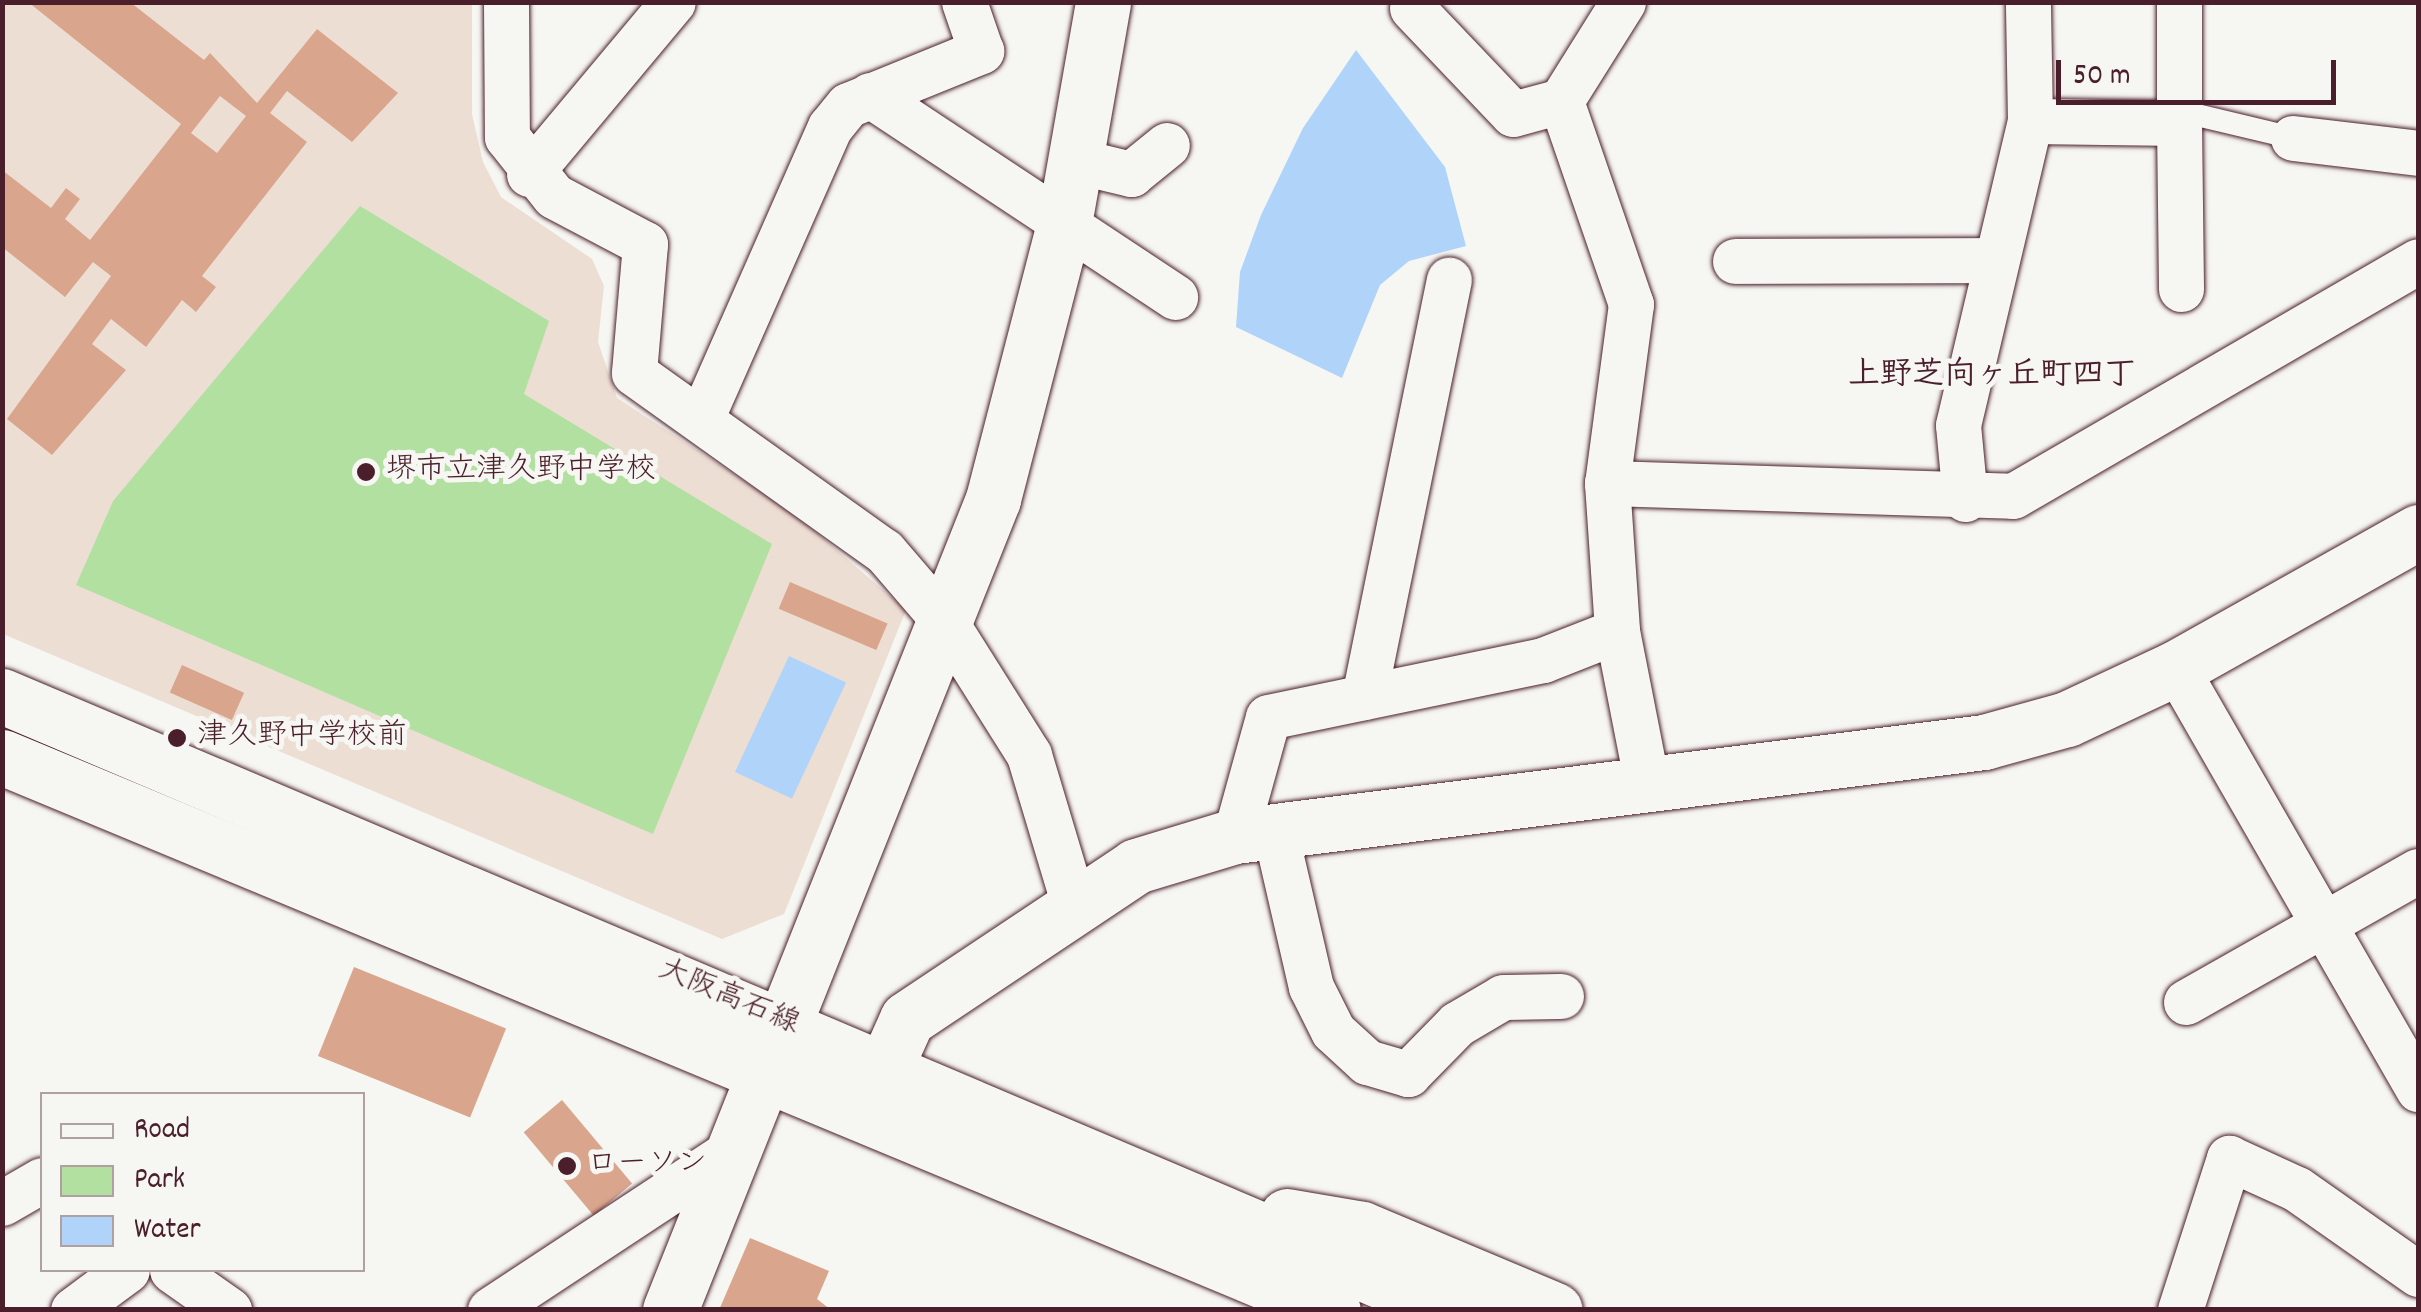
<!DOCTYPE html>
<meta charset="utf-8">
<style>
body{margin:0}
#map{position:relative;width:2421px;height:1312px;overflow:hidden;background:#f6f6f2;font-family:Dekko,"Klee One",sans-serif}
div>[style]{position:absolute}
.built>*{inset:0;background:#edded4}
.green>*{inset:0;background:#b1e0a0}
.water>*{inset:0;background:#b0d4f9;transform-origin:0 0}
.building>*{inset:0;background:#d9a68d;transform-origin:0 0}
.roads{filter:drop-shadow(0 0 2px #4a1f2b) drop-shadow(0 0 2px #4a1f2b)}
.lane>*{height:22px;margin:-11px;padding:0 11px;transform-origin:11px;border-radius:11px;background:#f6f6f2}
.street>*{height:45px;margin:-22.5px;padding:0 22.5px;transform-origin:22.5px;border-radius:22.5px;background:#f6f6f2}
.secondary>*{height:55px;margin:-27.5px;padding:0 27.5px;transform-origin:27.5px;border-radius:27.5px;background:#f6f6f2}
.primary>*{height:55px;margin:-27.5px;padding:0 27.5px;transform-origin:27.5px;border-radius:27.5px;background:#f6f6f2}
.dots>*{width:28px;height:28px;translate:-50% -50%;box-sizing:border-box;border:5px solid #f6f6f2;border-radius:50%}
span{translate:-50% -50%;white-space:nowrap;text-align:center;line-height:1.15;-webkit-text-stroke:10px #f6f6f2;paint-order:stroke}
.poi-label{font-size:30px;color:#4a1f2b}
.left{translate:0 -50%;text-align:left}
.street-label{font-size:30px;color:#4a1f2b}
.neighbourhood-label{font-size:32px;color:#4a1f2b;font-weight:700}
.frame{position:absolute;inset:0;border:5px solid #4a1f2b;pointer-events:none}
.legend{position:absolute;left:40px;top:1092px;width:325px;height:180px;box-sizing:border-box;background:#f6f6f2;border:2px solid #b1a0a2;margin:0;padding:12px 18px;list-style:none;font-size:30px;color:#4a1f2b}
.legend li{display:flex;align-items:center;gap:20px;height:50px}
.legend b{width:50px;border:2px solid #b1a0a2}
.scale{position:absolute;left:2056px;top:60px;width:280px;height:45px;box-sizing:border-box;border:5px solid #4a1f2b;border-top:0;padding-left:12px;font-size:30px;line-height:35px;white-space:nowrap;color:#4a1f2b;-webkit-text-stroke:8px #f6f6f2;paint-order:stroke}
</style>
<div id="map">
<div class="built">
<i style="clip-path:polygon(2px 3px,472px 3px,472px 114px,483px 162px,501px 197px,592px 259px,604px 286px,598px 342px,617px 398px,794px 513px,906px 610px,784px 914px,722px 939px,3px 634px)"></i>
</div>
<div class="green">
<i style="clip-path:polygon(360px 206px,549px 321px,524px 394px,772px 544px,653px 834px,76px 585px,113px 501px)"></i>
</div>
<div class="water">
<i style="clip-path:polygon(1356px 50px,1445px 167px,1466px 246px,1409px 261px,1380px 285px,1342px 378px,1236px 327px,1240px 272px,1261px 215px,1303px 128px)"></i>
<i style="left:789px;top:656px;width:63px;height:128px;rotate:25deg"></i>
</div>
<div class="building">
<i style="clip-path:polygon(evenodd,28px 2px,130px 2px,204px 60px,210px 53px,257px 103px,317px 29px,398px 93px,352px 142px,287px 91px,270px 113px,307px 142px,202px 276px,216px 287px,196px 312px,182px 300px,146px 347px,111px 319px,92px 344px,126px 370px,52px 455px,7px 419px,111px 276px,93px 262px,65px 297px,2px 247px,2px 170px,51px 208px,66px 188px,80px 199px,65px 219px,90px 240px,181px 124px,28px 2px,220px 96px,246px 116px,217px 153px,191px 133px,220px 96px)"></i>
<i style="left:790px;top:582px;width:106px;height:29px;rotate:23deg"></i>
<i style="left:182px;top:665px;width:68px;height:30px;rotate:24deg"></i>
<i style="left:354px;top:967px;width:164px;height:96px;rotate:22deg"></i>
<i style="left:562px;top:1100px;width:109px;height:50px;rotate:50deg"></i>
<i style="clip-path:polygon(750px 1238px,829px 1271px,817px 1299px,831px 1310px,719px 1310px)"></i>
</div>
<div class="roads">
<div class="lane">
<i style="left:2180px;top:111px;width:116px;rotate:13.4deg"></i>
</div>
<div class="street">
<i style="left:506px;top:2px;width:135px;rotate:89.6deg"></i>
<i style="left:507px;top:137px;width:75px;rotate:51.5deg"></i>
<i style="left:554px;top:196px;width:103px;rotate:27.8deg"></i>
<i style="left:645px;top:244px;width:129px;rotate:94.9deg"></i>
<i style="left:634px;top:373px;width:307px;rotate:35.5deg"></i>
<i style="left:884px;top:551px;width:95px;rotate:49.3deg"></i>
<i style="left:946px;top:623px;width:156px;rotate:57.8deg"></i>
<i style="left:1029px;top:755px;width:153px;rotate:73.3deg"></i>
<i style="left:1623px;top:2px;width:117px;rotate:122.1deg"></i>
<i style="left:1561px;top:101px;width:215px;rotate:71deg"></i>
<i style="left:1631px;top:304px;width:181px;rotate:97.6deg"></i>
<i style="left:1607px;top:483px;width:148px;rotate:86.1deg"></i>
<i style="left:1617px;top:631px;width:156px;rotate:78.9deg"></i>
<i style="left:1412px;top:8px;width:146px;rotate:46.4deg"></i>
<i style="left:1513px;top:114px;width:50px;rotate:-15.2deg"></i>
<i style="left:870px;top:95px;width:366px;rotate:33.5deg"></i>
<i style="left:2030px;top:121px;width:149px;rotate:0.8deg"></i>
<i style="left:2179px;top:123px;width:121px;rotate:-90deg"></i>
<i style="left:2179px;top:123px;width:166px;rotate:89.3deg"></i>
<i style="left:2293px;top:138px;width:126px;rotate:6.8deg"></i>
<i style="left:1077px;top:161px;width:56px;rotate:13.5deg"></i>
<i style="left:1131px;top:174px;width:46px;rotate:-38.9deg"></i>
<i style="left:529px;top:174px;width:224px;rotate:-50.1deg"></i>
<i style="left:1735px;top:261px;width:259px;rotate:-0.2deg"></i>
<i style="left:701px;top:419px;width:319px;rotate:-66.2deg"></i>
<i style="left:830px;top:127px;width:28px;rotate:-51deg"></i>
<i style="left:848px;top:105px;width:144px;rotate:-22.1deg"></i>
<i style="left:981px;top:51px;width:52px;rotate:-109.1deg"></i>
<i style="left:1607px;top:483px;width:406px;rotate:1.8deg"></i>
<i style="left:2013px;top:496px;width:468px;rotate:-30.1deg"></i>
<i style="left:1965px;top:499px;width:74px;rotate:-95.4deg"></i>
<i style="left:1958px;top:425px;width:312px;rotate:-76.7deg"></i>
<i style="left:2030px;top:121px;width:119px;rotate:-91deg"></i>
<i style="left:2176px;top:668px;width:486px;rotate:60.1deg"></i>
<i style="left:1364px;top:697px;width:426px;rotate:-78.5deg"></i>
<i style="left:1275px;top:831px;width:160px;rotate:77deg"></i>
<i style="left:1311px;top:987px;width:49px;rotate:63.4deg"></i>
<i style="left:1333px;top:1031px;width:46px;rotate:42.4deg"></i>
<i style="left:1367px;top:1062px;width:43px;rotate:16.3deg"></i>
<i style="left:1408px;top:1074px;width:70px;rotate:-45.6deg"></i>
<i style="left:1457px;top:1024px;width:53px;rotate:-30.4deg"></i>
<i style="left:1503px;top:997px;width:58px;rotate:-1deg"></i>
<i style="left:1235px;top:836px;width:123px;rotate:-74.5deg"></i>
<i style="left:1268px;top:717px;width:281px;rotate:-11.7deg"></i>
<i style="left:1543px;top:660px;width:79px;rotate:-21.4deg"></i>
<i style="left:2186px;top:1002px;width:266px;rotate:-29.5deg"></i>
<i style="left:2px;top:1203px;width:46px;rotate:-29.9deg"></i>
<i style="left:172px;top:1270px;width:70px;rotate:35.1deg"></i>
<i style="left:73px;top:1310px;width:67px;rotate:-36.5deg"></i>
<i style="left:490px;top:1310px;width:289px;rotate:-33.4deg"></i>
<i style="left:2180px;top:1310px;width:160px;rotate:-72.1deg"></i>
<i style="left:2229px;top:1158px;width:75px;rotate:24.5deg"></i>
<i style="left:2297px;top:1189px;width:148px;rotate:35.1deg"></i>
</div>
<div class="secondary">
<i style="left:886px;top:1066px;width:51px;rotate:-65.9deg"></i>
<i style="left:907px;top:1019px;width:275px;rotate:-33.7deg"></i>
<i style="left:1136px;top:866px;width:103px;rotate:-16.9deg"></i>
<i style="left:1235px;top:836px;width:755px;rotate:-7.15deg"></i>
<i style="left:1984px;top:742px;width:86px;rotate:-15.5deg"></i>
<i style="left:2067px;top:719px;width:120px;rotate:-25.1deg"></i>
<i style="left:2176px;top:668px;width:278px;rotate:-29.3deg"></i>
<i style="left:670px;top:1310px;width:873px;rotate:-68.28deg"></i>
<i style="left:993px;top:499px;width:284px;rotate:-75.5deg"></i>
<i style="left:1064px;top:224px;width:225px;rotate:-80deg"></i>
</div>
<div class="primary">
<i style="left:2px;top:696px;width:1573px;rotate:22.98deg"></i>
<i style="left:2px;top:757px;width:1441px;rotate:22.56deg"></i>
<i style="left:1287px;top:1216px;width:76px;rotate:9.8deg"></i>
<i style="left:1362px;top:1229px;width:209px;rotate:22.8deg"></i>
</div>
</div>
<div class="dots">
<i style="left:366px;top:472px;background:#4a1f2b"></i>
<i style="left:177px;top:738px;background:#4a1f2b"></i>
<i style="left:567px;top:1166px;background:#4a1f2b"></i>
</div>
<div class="poi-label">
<span class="left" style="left:386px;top:472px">堺市立津久野中学校</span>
<span class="left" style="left:197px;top:738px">津久野中学校前</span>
<span class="left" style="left:587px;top:1166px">ローソン</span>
</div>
<div class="street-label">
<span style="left:728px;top:999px;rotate:23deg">大阪高石線</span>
</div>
<div class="neighbourhood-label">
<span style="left:1992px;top:377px">上野芝向ヶ丘町四丁</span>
</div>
<div class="frame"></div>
<ul class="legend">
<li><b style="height:12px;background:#f6f6f2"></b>Road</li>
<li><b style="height:28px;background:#b1e0a0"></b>Park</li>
<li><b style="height:28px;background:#b0d4f9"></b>Water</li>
</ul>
<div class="scale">50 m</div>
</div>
